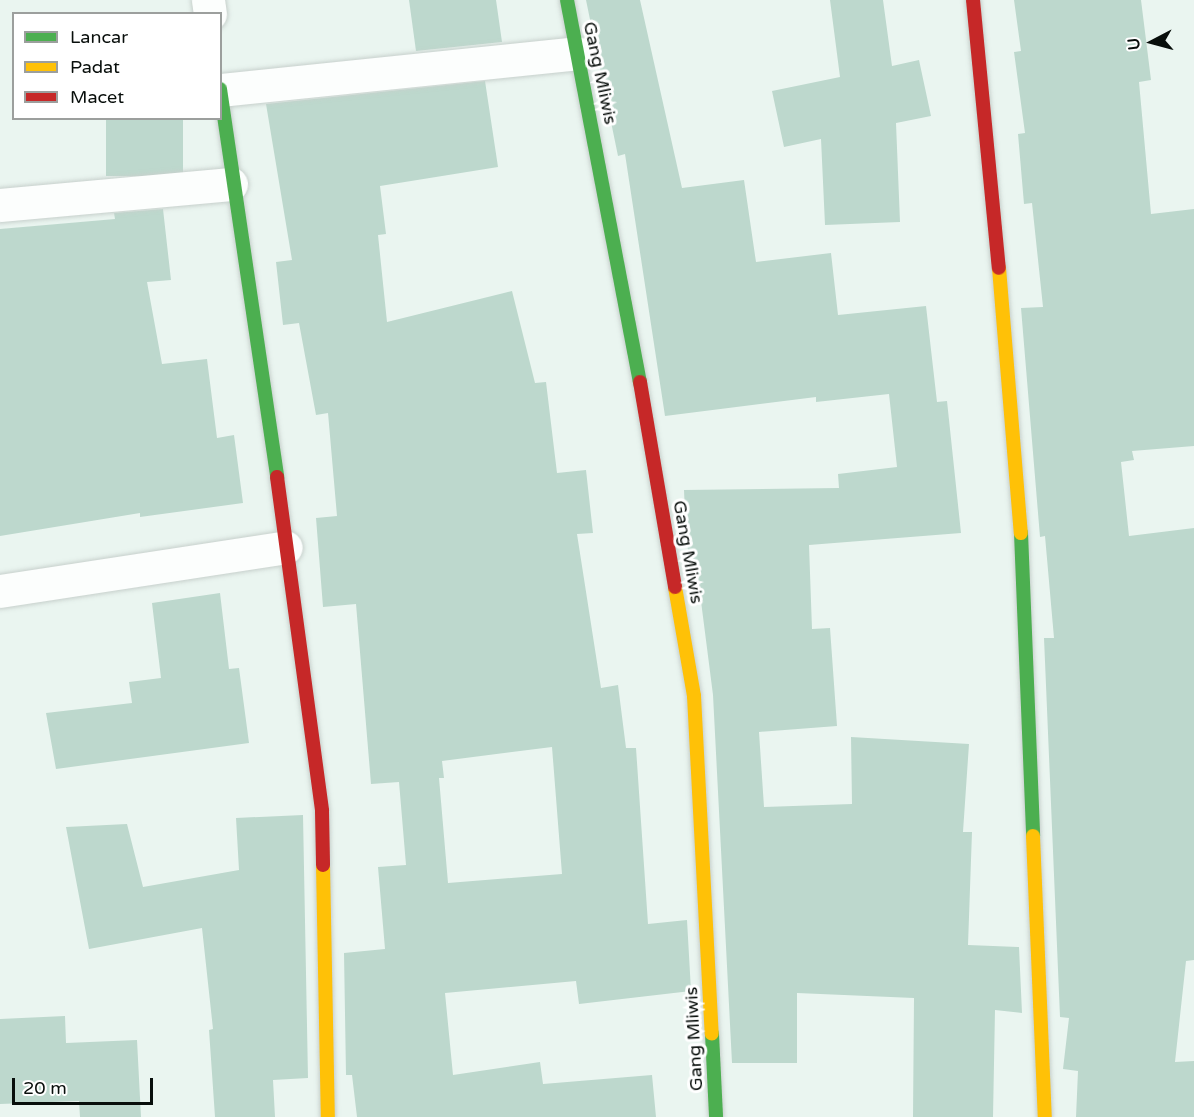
<!DOCTYPE html>
<style>
body{margin:0}
#map{position:relative;width:1194px;height:1117px;overflow:hidden;background:#eaf5f0;font-family:"Varela Round",sans-serif}
div>[style]{position:absolute}
.building>*{inset:0;background:#bdd8cd;transform-origin:0 0}
.roads{filter:drop-shadow(0 0 2px #c7d0cc) drop-shadow(0 0 2px #c7d0cc)}
.street>*{height:33px;margin:-16.5px;padding:0 16.5px;transform-origin:16.5px;border-radius:16.5px;background:#fcfefd}
.fast>*{height:14px;margin:-7px;padding:0 7px;transform-origin:7px;border-radius:7px;background:#4caf50}
.slow>*{height:14px;margin:-7px;padding:0 7px;transform-origin:7px;border-radius:7px;background:#ffc107}
.jam>*{height:14px;margin:-7px;padding:0 7px;transform-origin:7px;border-radius:7px;background:#c62828}
span{translate:-50% -50%;white-space:nowrap;text-align:center;line-height:1.15;-webkit-text-stroke:6px #fff;paint-order:stroke}
.street-label{font-size:18px;color:#080e0b}
.legend{position:absolute;left:12px;top:12px;width:210px;height:108px;box-sizing:border-box;background:#fff;border:2px solid #9c9f9d;margin:0;padding:8px 10px;list-style:none;font-size:18px;color:#080e0b}
.legend li{display:flex;align-items:center;gap:12px;height:30px}
.legend b{width:30px;border:2px solid #9c9f9d}
.north{position:absolute;left:1122px;top:12px;width:60px;height:60px;-webkit-text-stroke:4px #fff;paint-order:stroke;rotate:264deg;font-size:16px;font-weight:700;line-height:24px;text-align:center;color:#080e0b}
.north::after{content:'';display:block;margin:auto;width:21px;height:27px;background:#080e0b;clip-path:polygon(50% 0,100% 100%,50% 72%,0 100%)}
.scale{position:absolute;left:12px;top:1078px;width:141px;height:27px;box-sizing:border-box;border:3px solid #080e0b;border-top:0;padding-left:8px;font-size:18px;line-height:21px;white-space:nowrap;color:#080e0b;-webkit-text-stroke:4px #fff;paint-order:stroke}
</style>
<div id="map">
<div class="building">
<i style="clip-path:polygon(409px 0,496px 0,502px 42px,416px 51px)"></i>
<i style="clip-path:polygon(586px 0,640px 0,682px 188px,744px 180px,756px 262px,831px 253px,838px 315px,926px 306px,937px 402px,947px 401px,961px 533px,809px 545px,812px 629px,830px 628px,837px 726px,759px 732px,764px 807px,852px 804px,851px 737px,969px 744px,963px 832px,972px 832px,968px 945px,1019px 947px,1022px 1013px,995px 1010px,993px 1117px,913px 1117px,914px 998px,797px 993px,797px 1063px,732px 1063px,713px 695px,697px 570px,691px 570px,686px 537px,684px 490px,839px 488px,838px 474px,897px 467px,889px 394px,816px 402px,816px 397px,665px 416px,625px 154px,618px 156px)"></i>
<i style="clip-path:polygon(830px 0,883px 0,892px 66px,919px 60px,931px 116px,896px 123px,900px 222px,825px 225px,821px 139px,784px 147px,772px 91px,840px 77px)"></i>
<i style="clip-path:polygon(1014px 0,1141px 0,1151px 80px,1139px 82px,1151px 214px,1194px 209px,1194px 446px,1132px 451px,1134px 460px,1121px 462px,1129px 536px,1194px 528px,1194px 960px,1186px 961px,1175px 1062px,1194px 1061px,1194px 1117px,1076px 1117px,1078px 1071px,1063px 1069px,1069px 1018px,1060px 1017px,1044px 638px,1054px 638px,1045px 536px,1040px 537px,1021px 308px,1043px 307px,1032px 203px,1024px 204px,1018px 134px,1025px 133px,1014px 52px,1021px 51px)"></i>
<i style="clip-path:polygon(evenodd,485px 81px,498px 167px,380px 186px,386px 234px,378px 235px,387px 322px,512px 291px,535px 383px,546px 382px,557px 473px,586px 470px,593px 533px,577px 534px,601px 688px,618px 685px,626px 748px,636px 748px,648px 924px,687px 920px,691px 991px,579px 1004px,576px 981px,445px 993px,453px 1075px,540px 1062px,543px 1084px,652px 1075px,656px 1117px,357px 1117px,352px 1075px,346px 1075px,344px 953px,385px 949px,378px 867px,406px 865px,399px 782px,371px 784px,356px 604px,323px 607px,316px 518px,337px 516px,328px 413px,316px 415px,299px 323px,283px 325px,276px 262px,292px 260px,266px 104px,485px 81px,552px 747px,562px 874px,448px 883px,439px 778px,444px 778px,442px 761px,552px 747px)"></i>
<i style="left:106px;top:118px;width:77px;height:58px"></i>
<i style="clip-path:polygon(163px 209px,171px 280px,147px 282px,162px 364px,207px 359px,217px 438px,234px 435px,243px 503px,140px 517px,140px 513px,0 536px,0 229px,115px 219px,114px 213px)"></i>
<i style="clip-path:polygon(220px 593px,229px 669px,239px 668px,249px 743px,56px 769px,46px 713px,132px 703px,129px 682px,161px 678px,152px 603px)"></i>
<i style="clip-path:polygon(303px 815px,308px 1078px,273px 1080px,275px 1117px,215px 1117px,209px 1030px,213px 1029px,202px 928px,89px 949px,66px 827px,127px 824px,143px 887px,239px 870px,236px 818px)"></i>
<i style="clip-path:polygon(65px 1016px,66px 1043px,137px 1040px,141px 1117px,80px 1117px,79px 1101px,0 1104px,0 1019px)"></i>
</div>
<div class="roads">
<div class="street">
<i style="left:208px;top:0;width:14px;rotate:82deg"></i>
<i style="left:221px;top:90px;width:358px;rotate:-5.9deg"></i>
<i style="left:0;top:205px;width:232px;rotate:-5.2deg"></i>
<i style="left:0;top:591px;width:289px;rotate:-8.7deg"></i>
</div>
<div class="fast">
<i style="left:567px;top:0;width:389px;rotate:79.2deg"></i>
<i style="left:220px;top:89px;width:392px;rotate:81.6deg"></i>
<i style="left:1021px;top:533px;width:303px;rotate:87.7deg"></i>
<i style="left:712px;top:1034px;width:83px;rotate:87.2deg"></i>
</div>
<div class="slow">
<i style="left:999px;top:268px;width:266px;rotate:85.3deg"></i>
<i style="left:675px;top:587px;width:111px;rotate:80.1deg"></i>
<i style="left:694px;top:696px;width:338px;rotate:87deg"></i>
<i style="left:1033px;top:836px;width:281px;rotate:87.6deg"></i>
<i style="left:323px;top:865px;width:252px;rotate:88.9deg"></i>
</div>
<div class="jam">
<i style="left:973px;top:0;width:269px;rotate:84.5deg"></i>
<i style="left:640px;top:382px;width:208px;rotate:80.3deg"></i>
<i style="left:277px;top:477px;width:337px;rotate:82.3deg"></i>
<i style="left:322px;top:811px;width:54px;rotate:88.9deg"></i>
</div>
</div>
<div class="street-label">
<span style="left:600px;top:73px;rotate:78deg">Gang Mliwis</span>
<span style="left:688px;top:552px;rotate:80deg">Gang Mliwis</span>
<span style="left:694px;top:1039px;rotate:-93deg">Gang Mliwis</span>
</div>
<ul class="legend">
<li><b style="height:8px;background:#4caf50"></b>Lancar</li>
<li><b style="height:8px;background:#ffc107"></b>Padat</li>
<li><b style="height:8px;background:#c62828"></b>Macet</li>
</ul>
<div class="north">U</div>
<div class="scale">20 m</div>
</div>
